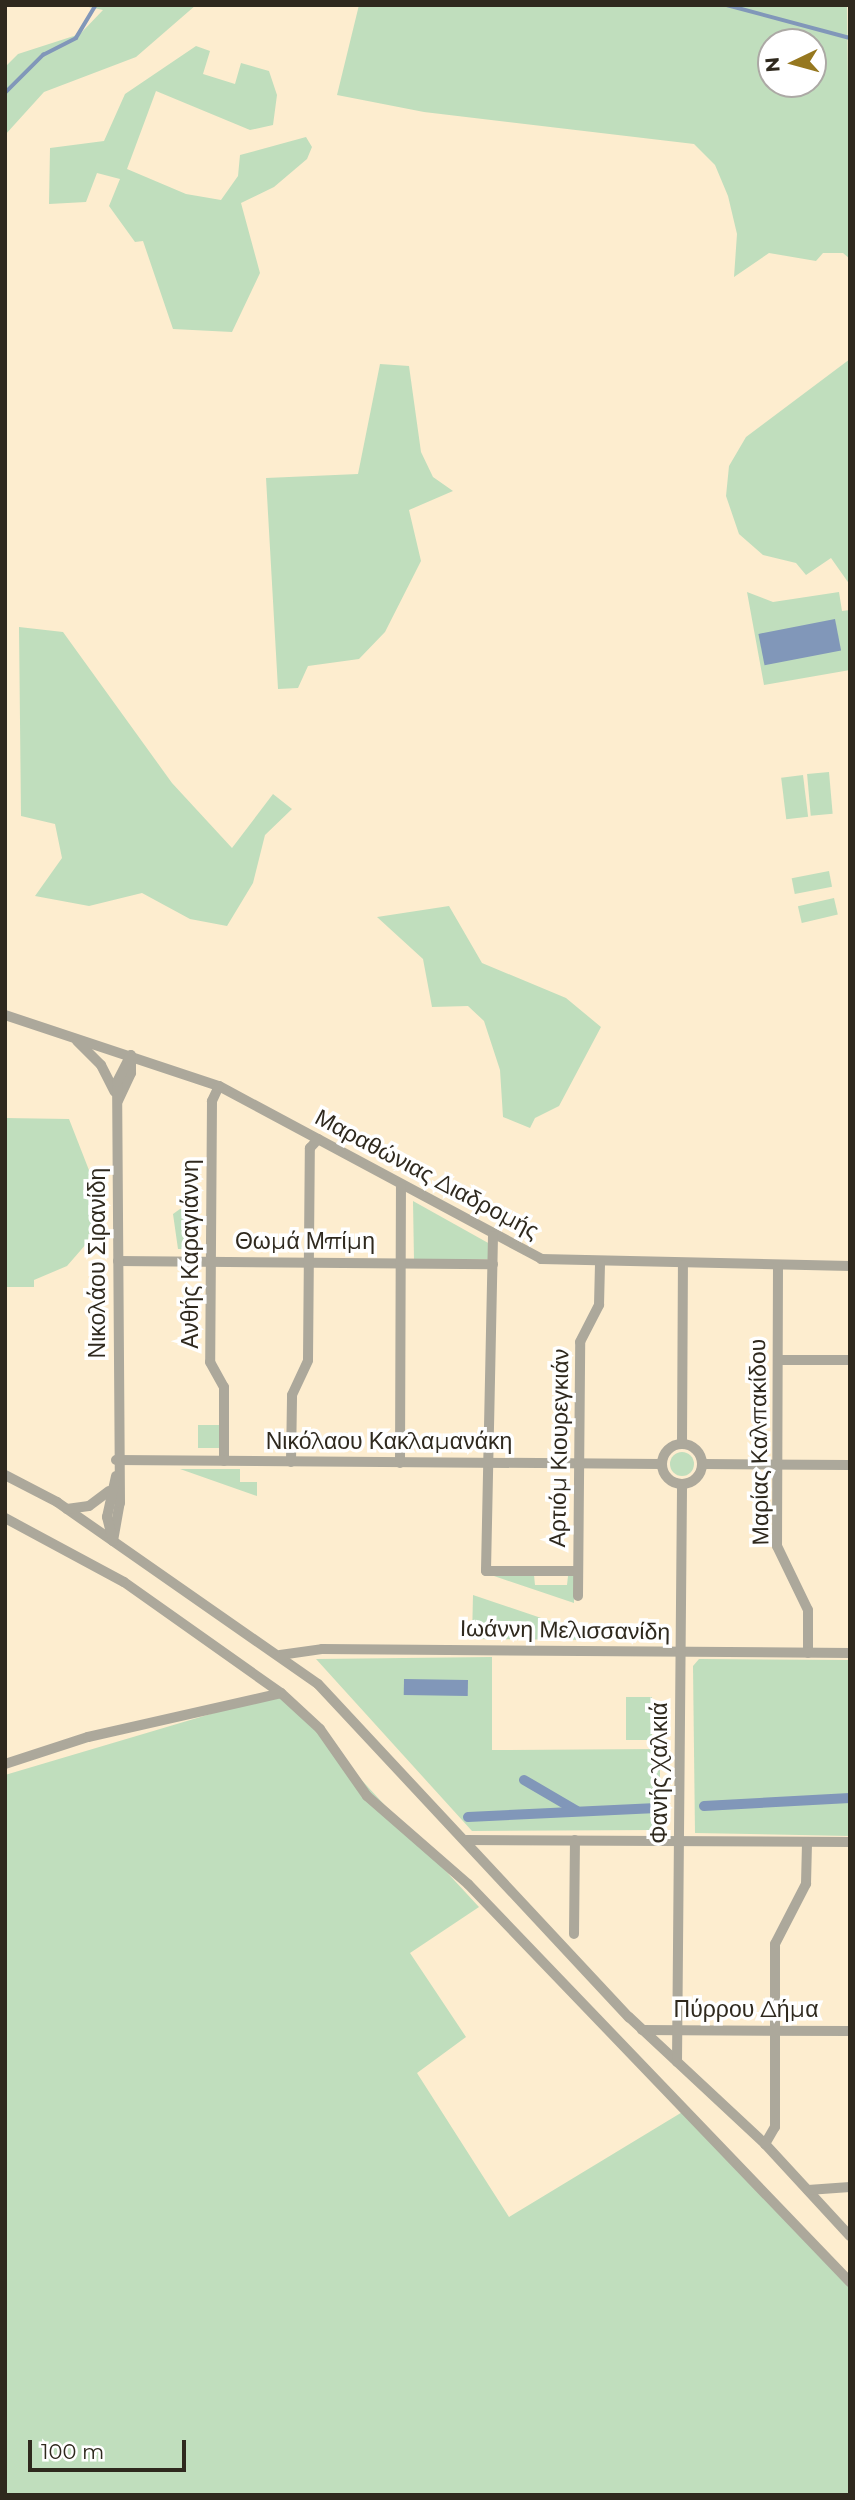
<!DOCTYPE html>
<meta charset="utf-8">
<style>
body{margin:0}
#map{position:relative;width:855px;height:2500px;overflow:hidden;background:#fdedcf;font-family:Montserrat,sans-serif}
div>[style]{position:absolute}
.green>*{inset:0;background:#c0debd;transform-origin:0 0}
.round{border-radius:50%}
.water>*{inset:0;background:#8197b9;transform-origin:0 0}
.stream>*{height:3.5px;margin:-1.75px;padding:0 1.75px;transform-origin:1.75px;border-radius:1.75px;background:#8197b9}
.canal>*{height:10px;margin:-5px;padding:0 5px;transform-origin:5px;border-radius:5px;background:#8197b9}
.minor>*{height:10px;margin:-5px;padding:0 5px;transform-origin:5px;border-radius:5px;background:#aca89b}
.minor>.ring{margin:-5px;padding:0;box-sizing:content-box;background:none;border:10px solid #aca89b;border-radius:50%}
span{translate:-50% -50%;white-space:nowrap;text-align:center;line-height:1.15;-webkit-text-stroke:7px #fff;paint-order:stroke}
.street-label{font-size:23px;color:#2f291e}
.frame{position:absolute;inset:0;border:7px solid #2f291e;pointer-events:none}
.north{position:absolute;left:757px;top:28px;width:70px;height:70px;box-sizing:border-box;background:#fff;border:2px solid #aca9a5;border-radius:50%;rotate:265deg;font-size:19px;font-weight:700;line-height:28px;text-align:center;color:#2f291e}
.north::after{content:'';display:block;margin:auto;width:24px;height:32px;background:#967820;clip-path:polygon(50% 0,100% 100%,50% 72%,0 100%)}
.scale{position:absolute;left:28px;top:2440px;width:158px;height:32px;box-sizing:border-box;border:4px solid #2f291e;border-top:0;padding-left:9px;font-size:21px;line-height:24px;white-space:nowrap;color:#2f291e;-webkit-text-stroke:5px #fff;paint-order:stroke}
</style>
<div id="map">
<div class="green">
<i style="clip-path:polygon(79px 5px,196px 5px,136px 57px,44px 92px,5px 135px,5px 67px,18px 54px,80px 34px,103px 10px)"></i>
<i style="clip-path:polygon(evenodd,359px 5px,847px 5px,850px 259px,843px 253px,823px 253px,816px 261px,769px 253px,734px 277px,737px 234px,728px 196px,715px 165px,694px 144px,424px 112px,337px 95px,359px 5px,813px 42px,813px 84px,771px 84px,771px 42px,813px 42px)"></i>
<i style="clip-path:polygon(196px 46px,210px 51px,203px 74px,235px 84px,241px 63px,269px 71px,277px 95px,273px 125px,250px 130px,156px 91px,127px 169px,186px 194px,221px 200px,238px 176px,240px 155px,306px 137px,312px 147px,307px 159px,274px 187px,241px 203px,260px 273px,232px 332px,173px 329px,143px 241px,135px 242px,109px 206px,120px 179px,97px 173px,86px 202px,49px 204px,50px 148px,104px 141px,125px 94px)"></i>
<i style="clip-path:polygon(850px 359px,850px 585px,831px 558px,806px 575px,796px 563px,763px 555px,739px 534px,726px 496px,729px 466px,746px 437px)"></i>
<i style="clip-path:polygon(380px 364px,409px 366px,421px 452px,433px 477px,453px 491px,409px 510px,421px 561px,385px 632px,359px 659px,308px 666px,298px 688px,278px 689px,266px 478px,358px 474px)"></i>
<i style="clip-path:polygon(747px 592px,773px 602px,839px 592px,842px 611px,850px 610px,850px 670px,764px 685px)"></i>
<i style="clip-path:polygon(19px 627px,63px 632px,172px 783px,232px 848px,273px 794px,292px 809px,265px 835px,253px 883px,227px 926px,190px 919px,142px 893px,89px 906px,35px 896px,62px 858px,55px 824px,21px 816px)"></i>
<i style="left:829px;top:772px;width:42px;height:22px;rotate:85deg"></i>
<i style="left:803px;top:775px;width:42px;height:22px;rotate:83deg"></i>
<i style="left:829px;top:871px;width:16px;height:38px;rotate:79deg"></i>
<i style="left:834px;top:898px;width:17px;height:37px;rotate:77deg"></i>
<i style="clip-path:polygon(449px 906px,482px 963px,566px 998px,601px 1027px,559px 1106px,535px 1118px,530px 1128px,503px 1117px,500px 1070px,484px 1021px,468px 1006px,432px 1007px,423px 959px,377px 917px)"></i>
<i style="clip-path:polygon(5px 1118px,69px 1119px,94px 1183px,97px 1210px,87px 1243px,67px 1266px,34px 1280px,34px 1287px,5px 1287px)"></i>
<i style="clip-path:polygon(413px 1201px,490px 1244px,488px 1259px,414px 1260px)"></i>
<i style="clip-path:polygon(180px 1209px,193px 1209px,194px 1249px,178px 1249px,173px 1214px)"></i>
<i style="left:198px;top:1425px;width:22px;height:23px"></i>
<i class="round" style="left:670px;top:1452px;width:24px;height:24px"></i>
<i style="clip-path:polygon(180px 1469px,240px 1469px,240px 1482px,257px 1482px,257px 1496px)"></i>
<i style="clip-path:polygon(534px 1575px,535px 1585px,567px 1585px,568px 1576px,574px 1576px,574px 1603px,494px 1576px)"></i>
<i style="clip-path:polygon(473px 1595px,606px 1640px,472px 1639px)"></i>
<i style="clip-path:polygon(492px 1657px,492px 1750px,660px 1749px,660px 1830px,472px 1831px,316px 1659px)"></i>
<i style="clip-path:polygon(699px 1659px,850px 1660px,850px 1836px,695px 1833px,693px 1666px)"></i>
<i style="clip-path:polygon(281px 1693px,479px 1907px,410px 1953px,466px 2037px,417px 2073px,509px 2217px,684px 2111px,850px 2283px,850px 2495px,5px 2495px,5px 1775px)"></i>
<i style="left:626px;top:1697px;width:26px;height:43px"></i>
</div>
<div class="water">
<i style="left:835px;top:619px;width:32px;height:78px;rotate:79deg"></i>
<i style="left:404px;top:1679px;width:64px;height:16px;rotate:1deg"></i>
</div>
<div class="stream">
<i style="left:727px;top:5px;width:127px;rotate:15deg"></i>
<i style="left:5px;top:93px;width:54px;rotate:-45deg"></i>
<i style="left:43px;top:55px;width:37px;rotate:-27deg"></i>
<i style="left:76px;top:38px;width:39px;rotate:-59deg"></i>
</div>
<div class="canal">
<i style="left:524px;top:1780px;width:61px;rotate:30.3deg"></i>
<i style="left:704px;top:1806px;width:146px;rotate:-3.1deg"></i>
<i style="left:468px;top:1817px;width:189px;rotate:-2.7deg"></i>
</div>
<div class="minor">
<i style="left:5px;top:1015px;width:225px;rotate:18.4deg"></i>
<i style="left:219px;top:1086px;width:366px;rotate:28.2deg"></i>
<i style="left:541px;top:1259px;width:309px;rotate:1.3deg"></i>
<i style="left:77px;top:1041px;width:34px;rotate:45deg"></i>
<i style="left:101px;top:1065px;width:30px;rotate:63deg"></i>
<i style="left:219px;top:1086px;width:17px;rotate:115deg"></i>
<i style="left:212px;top:1101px;width:261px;rotate:90.4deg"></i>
<i style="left:210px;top:1362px;width:29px;rotate:61deg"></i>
<i style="left:224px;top:1387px;width:74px;rotate:90deg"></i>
<i style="left:118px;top:1101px;width:31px;rotate:-65deg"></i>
<i style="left:131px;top:1073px;width:18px;rotate:-90deg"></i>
<i style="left:493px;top:1236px;width:335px;rotate:91.2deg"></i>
<i style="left:486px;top:1571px;width:92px"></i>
<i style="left:118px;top:1261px;width:375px;rotate:0.5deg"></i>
<i style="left:778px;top:1265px;width:281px;rotate:90.2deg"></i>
<i style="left:777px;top:1546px;width:71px;rotate:64.2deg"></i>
<i style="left:808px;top:1610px;width:43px;rotate:90deg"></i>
<i style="left:778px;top:1360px;width:72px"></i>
<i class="ring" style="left:662px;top:1444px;width:30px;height:30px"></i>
<i style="left:682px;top:1444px;width:179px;rotate:-89.7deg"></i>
<i style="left:116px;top:1460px;width:545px;rotate:0.42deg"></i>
<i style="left:291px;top:1462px;width:67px;rotate:-89.1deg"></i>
<i style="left:292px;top:1395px;width:38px;rotate:-65deg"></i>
<i style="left:308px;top:1360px;width:212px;rotate:-89.5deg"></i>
<i style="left:310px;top:1148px;width:12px;rotate:-48deg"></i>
<i style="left:400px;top:1463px;width:277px;rotate:-89.8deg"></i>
<i style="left:703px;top:1464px;width:147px;rotate:0.4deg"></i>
<i style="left:5px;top:1475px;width:59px;rotate:27.4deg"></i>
<i style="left:57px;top:1502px;width:318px;rotate:34.9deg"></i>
<i style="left:318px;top:1684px;width:456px;rotate:47deg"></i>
<i style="left:629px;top:2017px;width:186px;rotate:43deg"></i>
<i style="left:765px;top:2144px;width:125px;rotate:47.3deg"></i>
<i style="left:67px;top:1509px;width:22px;rotate:-8deg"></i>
<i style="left:89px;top:1506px;width:25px;rotate:-37deg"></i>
<i style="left:5px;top:1518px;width:135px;rotate:28.3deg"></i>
<i style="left:124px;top:1582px;width:192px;rotate:35.3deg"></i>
<i style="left:281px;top:1693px;width:53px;rotate:42.7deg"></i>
<i style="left:320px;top:1729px;width:82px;rotate:55deg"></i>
<i style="left:367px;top:1796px;width:134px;rotate:41.1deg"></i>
<i style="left:468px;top:1884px;width:552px;rotate:46.18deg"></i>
<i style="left:113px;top:1541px;width:39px;rotate:-80deg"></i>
<i style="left:120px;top:1503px;width:421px;rotate:-90.4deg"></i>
<i style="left:117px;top:1082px;width:30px;rotate:-63deg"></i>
<i style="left:113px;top:1541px;width:25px;rotate:-104deg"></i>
<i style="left:107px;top:1517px;width:42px;rotate:-77.6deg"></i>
<i style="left:578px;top:1596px;width:254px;rotate:-89.5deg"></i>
<i style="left:580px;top:1342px;width:42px;rotate:-62.8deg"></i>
<i style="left:599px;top:1305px;width:41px;rotate:-88.6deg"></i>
<i style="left:280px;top:1655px;width:42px;rotate:-8.1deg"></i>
<i style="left:322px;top:1649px;width:528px;rotate:0.43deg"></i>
<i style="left:5px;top:1764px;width:87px;rotate:-18deg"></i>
<i style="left:88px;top:1737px;width:198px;rotate:-12.8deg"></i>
<i style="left:465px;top:1840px;width:385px;rotate:0.3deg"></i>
<i style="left:574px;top:1934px;width:94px;rotate:-89.4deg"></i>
<i style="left:642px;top:2030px;width:208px;rotate:0.3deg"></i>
<i style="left:677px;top:2062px;width:577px;rotate:-89.5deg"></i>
<i style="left:765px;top:2144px;width:20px;rotate:-60deg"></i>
<i style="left:775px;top:2127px;width:183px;rotate:-90deg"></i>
<i style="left:775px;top:1944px;width:68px;rotate:-62.7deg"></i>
<i style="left:806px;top:1884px;width:42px;rotate:-88.6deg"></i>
<i style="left:808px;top:2190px;width:42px;rotate:-4.1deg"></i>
</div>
<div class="street-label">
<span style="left:427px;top:1174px;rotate:28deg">Μαραθώνιας Διαδρομής</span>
<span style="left:305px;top:1241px">Θωμά Μπίμη</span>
<span style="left:190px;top:1254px;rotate:-90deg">Ανθής Καραγιάννη</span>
<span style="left:97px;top:1263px;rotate:-90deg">Νικολάου Σιρανίδη</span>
<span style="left:389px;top:1441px">Νικόλαου Κακλαμανάκη</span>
<span style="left:759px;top:1442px;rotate:-91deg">Μαρίας Καλπακίδου</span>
<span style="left:559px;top:1448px;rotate:-89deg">Αρτιόμ Κιουρεγκιάν</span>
<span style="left:565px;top:1630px;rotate:1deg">Ιωάννη Μελισσανίδη</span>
<span style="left:659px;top:1773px;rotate:-90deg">Φανής Χαλκιά</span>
<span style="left:746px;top:2009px">Πύρρου Δήμα</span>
</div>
<div class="frame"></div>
<div class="north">N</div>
<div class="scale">100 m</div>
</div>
